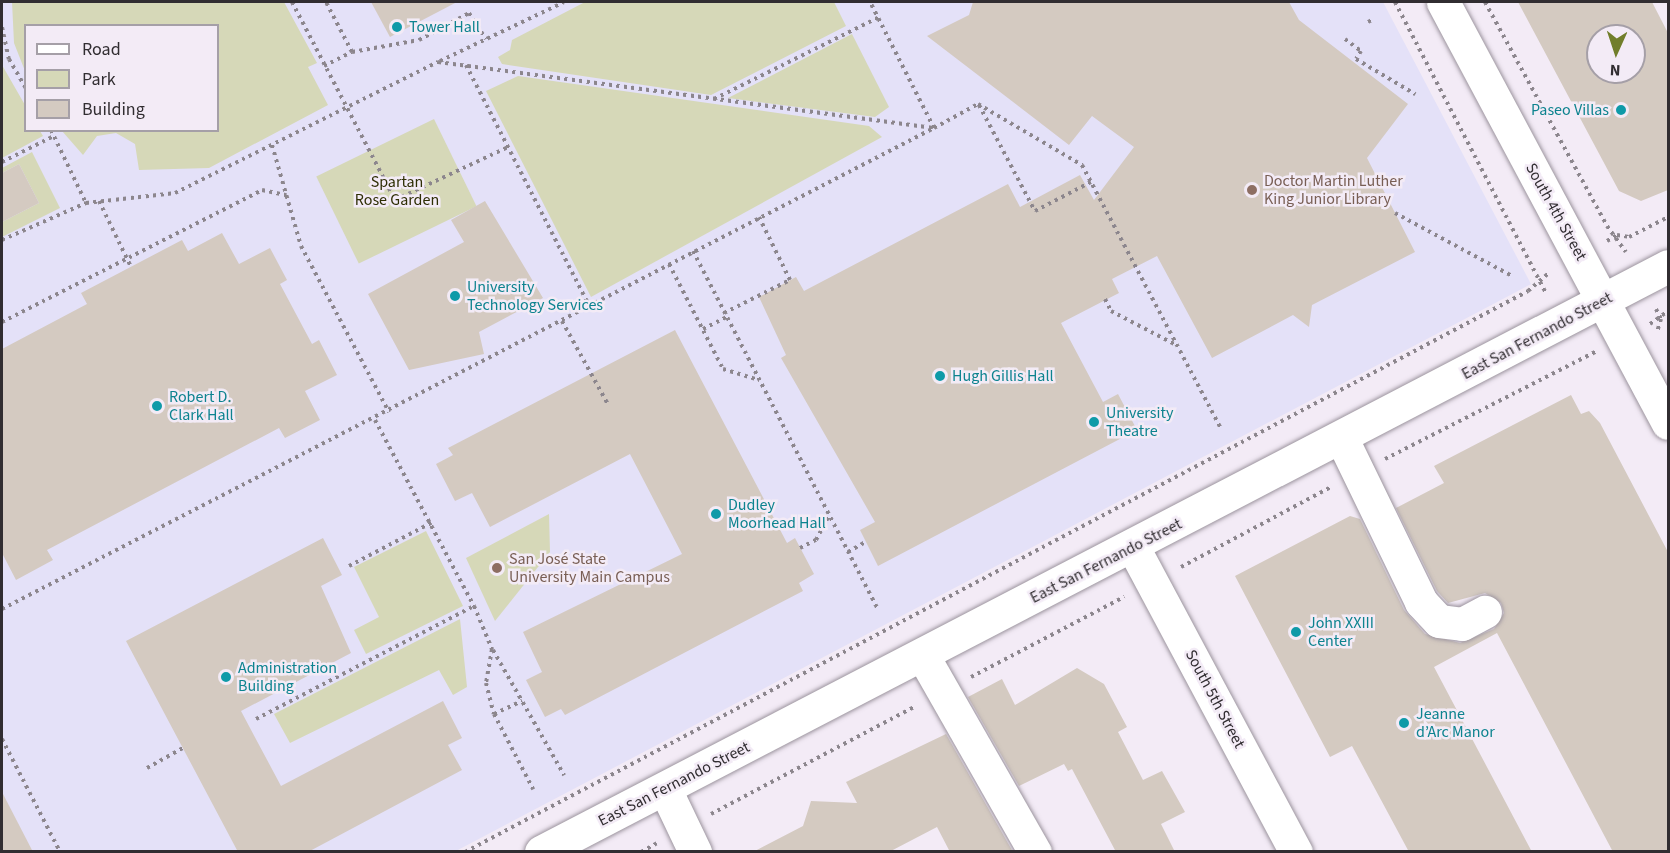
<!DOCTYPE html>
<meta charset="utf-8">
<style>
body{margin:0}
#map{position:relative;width:1670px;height:853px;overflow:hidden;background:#f3ebf6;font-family:"Source Sans 3",sans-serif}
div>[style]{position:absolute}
.education>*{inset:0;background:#e4e1f8}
.green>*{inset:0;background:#d6d8b8;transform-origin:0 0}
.building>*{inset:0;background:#d4cac1}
.path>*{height:4px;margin-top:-2px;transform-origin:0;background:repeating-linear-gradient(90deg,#8c868d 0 3px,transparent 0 7.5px)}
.roads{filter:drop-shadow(0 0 2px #9c949e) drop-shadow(0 0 2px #9c949e)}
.minor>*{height:33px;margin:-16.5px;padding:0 16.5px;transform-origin:16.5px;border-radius:16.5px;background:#fff}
.major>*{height:33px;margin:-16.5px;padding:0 16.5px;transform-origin:16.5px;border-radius:16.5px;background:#fff}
.dots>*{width:16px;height:16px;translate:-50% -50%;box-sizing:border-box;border:3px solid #f3ebf6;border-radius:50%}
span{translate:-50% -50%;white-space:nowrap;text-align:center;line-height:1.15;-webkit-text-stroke:5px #f3ebf6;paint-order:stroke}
.culture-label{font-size:16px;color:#0d838f}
.left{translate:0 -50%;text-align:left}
.right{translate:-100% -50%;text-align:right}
.education-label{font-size:16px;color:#785e54}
.park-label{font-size:16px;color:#2e2e04}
.street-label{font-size:16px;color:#312d31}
.frame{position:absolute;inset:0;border:3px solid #312d31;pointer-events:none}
.legend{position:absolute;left:24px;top:24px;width:195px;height:108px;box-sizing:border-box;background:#f3ebf6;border:2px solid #a59fa7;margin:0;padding:8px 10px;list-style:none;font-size:18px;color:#312d31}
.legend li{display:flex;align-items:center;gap:12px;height:30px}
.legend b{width:30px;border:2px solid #a59fa7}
.north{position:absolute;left:1586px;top:24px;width:60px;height:60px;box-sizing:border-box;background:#f3ebf6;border:2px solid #a59fa7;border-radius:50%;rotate:183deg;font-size:16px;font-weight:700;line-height:24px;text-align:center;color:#312d31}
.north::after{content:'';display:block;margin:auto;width:21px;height:27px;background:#717e2b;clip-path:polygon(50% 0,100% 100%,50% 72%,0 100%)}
</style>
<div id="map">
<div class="education">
<i style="clip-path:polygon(evenodd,2px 2px,1383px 2px,1531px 284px,456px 851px,2px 852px,2px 2px,26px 26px,218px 26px,218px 130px,26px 130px,26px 26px)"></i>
</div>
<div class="green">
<i style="clip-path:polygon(12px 2px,284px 2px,317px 63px,308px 67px,328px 105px,209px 168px,139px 170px,135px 144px,116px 133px,97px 136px,83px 155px,62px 131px,218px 130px,218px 26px,26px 26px,25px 71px,14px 43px)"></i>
<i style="clip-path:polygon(585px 2px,834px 2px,846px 26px,711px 95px,502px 64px,498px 57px,510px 50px,512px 40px)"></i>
<i style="clip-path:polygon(852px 34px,889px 107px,875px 117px,728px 98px)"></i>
<i style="clip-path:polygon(2px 65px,25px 105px,26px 130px,40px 131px,43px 136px,2px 158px)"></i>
<i style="clip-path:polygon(518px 76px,869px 126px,882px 137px,591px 297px,486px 91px)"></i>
<i style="left:434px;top:119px;width:97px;height:131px;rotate:64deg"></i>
<i style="clip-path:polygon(32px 152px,60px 208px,2px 237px,2px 222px,39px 203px,19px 164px,2px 173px,2px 168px)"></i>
<i style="clip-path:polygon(549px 514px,550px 552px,495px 621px,466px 558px)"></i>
<i style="clip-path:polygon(426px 531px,463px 606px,366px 654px,354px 630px,379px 617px,354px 567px)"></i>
<i style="clip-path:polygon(460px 619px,467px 687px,453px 695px,439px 670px,290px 743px,274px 714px)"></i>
</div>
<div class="building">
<i style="clip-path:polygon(371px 2px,457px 2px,390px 37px)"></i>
<i style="clip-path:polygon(973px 2px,1289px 2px,1299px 20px,1408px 104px,1367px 158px,1415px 252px,1312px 305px,1309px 327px,1293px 315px,1212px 358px,1157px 256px,1112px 279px,1119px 293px,1061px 323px,1103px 402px,1118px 394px,1137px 430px,878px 566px,860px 530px,875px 522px,781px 358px,786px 355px,759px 297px,796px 277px,804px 291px,1008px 184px,1020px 207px,1080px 175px,1094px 200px,1134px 147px,1092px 116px,1069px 145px,927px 36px,969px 15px)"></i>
<i style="clip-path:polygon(evenodd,1518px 2px,1652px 2px,1668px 33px,1668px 190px,1641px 201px,1619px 191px,1518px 2px,1598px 36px,1634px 36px,1634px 72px,1598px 72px,1598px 36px)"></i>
<i style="clip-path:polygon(19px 164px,39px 203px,2px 222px,2px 173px)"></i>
<i style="clip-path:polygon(485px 201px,543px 298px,479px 332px,484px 354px,409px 370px,368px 294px,464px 242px,451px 220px)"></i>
<i style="clip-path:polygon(222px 233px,239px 264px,270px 248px,287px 280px,280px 284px,312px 344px,319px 340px,337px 375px,305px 391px,320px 420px,285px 438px,279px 428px,47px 550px,53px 560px,16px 580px,2px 553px,2px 349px,87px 304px,81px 293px,182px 240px,188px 251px)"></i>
<i style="clip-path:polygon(675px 330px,787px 543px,795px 538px,814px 574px,799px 583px,803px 591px,565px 715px,561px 709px,545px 717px,526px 680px,542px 672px,523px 632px,682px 554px,630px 454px,490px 527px,472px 493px,455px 501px,436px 464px,453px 455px,448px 448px)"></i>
<i style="clip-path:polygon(1571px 395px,1581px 414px,1589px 411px,1600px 423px,1668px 552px,1668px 852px,1613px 852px,1497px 633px,1434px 667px,1532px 852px,1409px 852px,1352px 746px,1330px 757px,1235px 576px,1350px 516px,1360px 519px,1404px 610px,1425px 634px,1460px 643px,1494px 629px,1504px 613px,1501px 603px,1485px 593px,1448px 603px,1437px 591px,1396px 508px,1444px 483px,1434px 466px)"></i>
<i style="clip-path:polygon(323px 538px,342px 575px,321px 586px,351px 653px,241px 711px,281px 786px,443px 701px,462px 738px,448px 745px,462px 770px,308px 852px,238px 852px,126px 641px)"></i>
<i style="clip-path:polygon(1077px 668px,1104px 684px,1127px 727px,1118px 732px,1143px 780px,1162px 771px,1185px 812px,1161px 824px,1175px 852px,1116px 852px,1072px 769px,1068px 771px,1064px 764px,1019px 786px,968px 697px,1002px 679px,1015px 705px)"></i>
<i style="clip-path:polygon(946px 734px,1013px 852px,950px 852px,937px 827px,889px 852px,753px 852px,803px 826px,811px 801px,857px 803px,846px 782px)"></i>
<i style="clip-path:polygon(2px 792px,33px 852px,2px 852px)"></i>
</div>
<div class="path">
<i style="left:292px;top:2px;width:223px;rotate:62.5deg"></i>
<i style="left:395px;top:200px;width:125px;rotate:-25.1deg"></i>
<i style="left:1395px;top:2px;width:328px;rotate:62.6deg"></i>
<i style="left:1485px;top:2px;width:255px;rotate:61.4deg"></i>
<i style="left:1607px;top:226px;width:32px;rotate:54deg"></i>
<i style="left:1368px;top:22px;width:7px;rotate:-27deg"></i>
<i style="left:2px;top:27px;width:33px;rotate:78deg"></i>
<i style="left:9px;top:59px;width:34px;rotate:60deg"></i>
<i style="left:1345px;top:39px;width:20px;rotate:37deg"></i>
<i style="left:1361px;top:51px;width:9px;rotate:122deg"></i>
<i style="left:1356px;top:59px;width:69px;rotate:30.7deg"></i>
<i style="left:352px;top:52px;width:68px;rotate:-10.2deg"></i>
<i style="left:419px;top:40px;width:57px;rotate:-28.4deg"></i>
<i style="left:469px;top:13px;width:31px;rotate:57deg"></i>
<i style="left:440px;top:61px;width:137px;rotate:-25.4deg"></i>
<i style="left:466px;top:65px;width:272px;rotate:62.9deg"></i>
<i style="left:324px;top:66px;width:31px;rotate:-27deg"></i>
<i style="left:352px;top:52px;width:56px;rotate:-117.5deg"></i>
<i style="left:714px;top:99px;width:184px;rotate:-26.4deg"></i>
<i style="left:979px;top:105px;width:120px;rotate:62.2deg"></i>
<i style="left:1035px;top:211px;width:63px;rotate:-27.4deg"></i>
<i style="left:51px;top:130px;width:81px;rotate:64.4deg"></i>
<i style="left:272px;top:145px;width:105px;rotate:74deg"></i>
<i style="left:301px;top:246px;width:188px;rotate:62.1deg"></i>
<i style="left:2px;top:162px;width:58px;rotate:-26.6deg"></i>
<i style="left:99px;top:201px;width:73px;rotate:64.1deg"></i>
<i style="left:1395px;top:213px;width:133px;rotate:28.3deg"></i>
<i style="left:2px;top:240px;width:92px;rotate:-23.8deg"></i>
<i style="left:86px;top:203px;width:90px;rotate:-6.4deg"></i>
<i style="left:175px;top:193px;width:294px;rotate:-26.5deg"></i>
<i style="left:438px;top:62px;width:500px;rotate:7.58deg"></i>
<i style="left:934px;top:128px;width:50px;rotate:-28.6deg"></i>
<i style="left:978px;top:104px;width:121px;rotate:30.4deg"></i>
<i style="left:1082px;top:165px;width:298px;rotate:62.2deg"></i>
<i style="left:1607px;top:241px;width:12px;rotate:-31deg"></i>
<i style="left:1617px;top:235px;width:12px;rotate:9deg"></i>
<i style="left:1629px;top:237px;width:44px;rotate:-27.1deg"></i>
<i style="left:693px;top:251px;width:401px;rotate:62.7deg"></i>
<i style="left:669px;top:264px;width:118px;rotate:62.8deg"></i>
<i style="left:723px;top:369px;width:38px;rotate:17deg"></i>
<i style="left:1105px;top:299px;width:13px;rotate:63deg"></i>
<i style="left:1111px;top:311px;width:73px;rotate:27.6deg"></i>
<i style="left:1656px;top:309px;width:11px;rotate:63deg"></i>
<i style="left:1661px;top:319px;width:14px;rotate:107deg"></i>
<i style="left:724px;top:313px;width:74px;rotate:-26.6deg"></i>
<i style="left:790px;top:280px;width:70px;rotate:-116.2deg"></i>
<i style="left:562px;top:321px;width:97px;rotate:61.1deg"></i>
<i style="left:2px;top:322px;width:292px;rotate:-26.9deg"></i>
<i style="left:262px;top:190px;width:25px;rotate:12deg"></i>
<i style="left:1650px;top:324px;width:22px;rotate:-36deg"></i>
<i style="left:703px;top:329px;width:27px;rotate:-27deg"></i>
<i style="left:375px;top:420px;width:211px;rotate:62deg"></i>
<i style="left:474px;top:606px;width:47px;rotate:67.3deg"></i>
<i style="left:492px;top:649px;width:35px;rotate:100deg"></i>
<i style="left:486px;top:683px;width:32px;rotate:76deg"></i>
<i style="left:494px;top:714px;width:85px;rotate:62.5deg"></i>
<i style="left:1385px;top:459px;width:236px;rotate:-27deg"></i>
<i style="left:800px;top:548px;width:18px;rotate:-27deg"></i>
<i style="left:816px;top:540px;width:27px;rotate:-62deg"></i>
<i style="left:848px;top:552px;width:20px;rotate:-30deg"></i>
<i style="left:349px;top:566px;width:93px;rotate:-27.7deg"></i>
<i style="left:1181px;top:567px;width:170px;rotate:-28.1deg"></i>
<i style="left:2px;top:609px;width:1049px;rotate:-27.3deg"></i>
<i style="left:934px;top:128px;width:141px;rotate:-116.9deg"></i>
<i style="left:493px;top:650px;width:144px;rotate:60.4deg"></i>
<i style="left:971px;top:677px;width:173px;rotate:-27.6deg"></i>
<i style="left:494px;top:714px;width:31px;rotate:-25deg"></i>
<i style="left:256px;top:719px;width:246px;rotate:-27.4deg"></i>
<i style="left:2px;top:739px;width:127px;rotate:62.8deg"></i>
<i style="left:147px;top:768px;width:41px;rotate:-29.1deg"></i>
<i style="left:711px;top:814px;width:229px;rotate:-27.8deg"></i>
<i style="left:465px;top:852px;width:1202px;rotate:-27.82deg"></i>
<i style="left:1528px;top:291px;width:29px;rotate:-41deg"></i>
<i style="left:641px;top:852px;width:18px;rotate:-29deg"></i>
</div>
<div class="roads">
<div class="minor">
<i style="left:1443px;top:2px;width:477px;rotate:61.9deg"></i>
<i style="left:1342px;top:439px;width:181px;rotate:64.1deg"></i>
<i style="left:1421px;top:602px;width:26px;rotate:47deg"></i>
<i style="left:1439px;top:621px;width:23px;rotate:7deg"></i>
<i style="left:1462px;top:624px;width:26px;rotate:-28deg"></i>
<i style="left:1133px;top:547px;width:346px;rotate:61.9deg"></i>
<i style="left:923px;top:656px;width:226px;rotate:60.3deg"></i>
<i style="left:665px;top:789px;width:70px;rotate:64.5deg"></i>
</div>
<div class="major">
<i style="left:541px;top:852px;width:1270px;rotate:-27.47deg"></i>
</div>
</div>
<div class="dots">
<i style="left:397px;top:27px;background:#0f9aa8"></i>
<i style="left:1621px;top:110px;background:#0f9aa8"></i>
<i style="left:1252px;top:190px;background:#8d6e63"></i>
<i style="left:455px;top:296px;background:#0f9aa8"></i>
<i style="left:940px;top:376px;background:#0f9aa8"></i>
<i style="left:157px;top:406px;background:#0f9aa8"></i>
<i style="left:1094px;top:422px;background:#0f9aa8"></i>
<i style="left:716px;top:514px;background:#0f9aa8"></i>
<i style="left:497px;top:568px;background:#8d6e63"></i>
<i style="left:1296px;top:632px;background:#0f9aa8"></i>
<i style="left:226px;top:677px;background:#0f9aa8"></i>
<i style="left:1404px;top:723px;background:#0f9aa8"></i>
</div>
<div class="culture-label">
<span class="left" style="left:409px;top:27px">Tower Hall</span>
<span class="right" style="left:1609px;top:110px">Paseo Villas</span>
<span class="left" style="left:467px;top:296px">University<br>Technology Services</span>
<span class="left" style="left:952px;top:376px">Hugh Gillis Hall</span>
<span class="left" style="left:169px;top:406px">Robert D.<br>Clark Hall</span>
<span class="left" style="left:1106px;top:422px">University<br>Theatre</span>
<span class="left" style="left:728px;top:514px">Dudley<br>Moorhead Hall</span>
<span class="left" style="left:1308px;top:632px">John XXIII<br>Center</span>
<span class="left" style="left:238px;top:677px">Administration<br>Building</span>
<span class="left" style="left:1416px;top:723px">Jeanne<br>d’Arc Manor</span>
</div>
<div class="education-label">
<span class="left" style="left:1264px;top:190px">Doctor Martin Luther<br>King Junior Library</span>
<span class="left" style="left:509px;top:568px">San José State<br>University Main Campus</span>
</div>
<div class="park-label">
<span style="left:397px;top:191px">Spartan<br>Rose Garden</span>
</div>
<div class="street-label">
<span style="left:1556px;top:212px;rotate:61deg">South 4th Street</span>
<span style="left:1537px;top:336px;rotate:-28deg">East San Fernando Street</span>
<span style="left:1106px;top:561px;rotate:-27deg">East San Fernando Street</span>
<span style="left:1215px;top:699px;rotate:62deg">South 5th Street</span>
<span style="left:674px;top:784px;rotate:-27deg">East San Fernando Street</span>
</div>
<div class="frame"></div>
<ul class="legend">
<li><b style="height:8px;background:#fff"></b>Road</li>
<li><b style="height:16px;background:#d6d8b8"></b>Park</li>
<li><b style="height:16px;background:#d4cac1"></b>Building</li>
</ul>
<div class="north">N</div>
</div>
